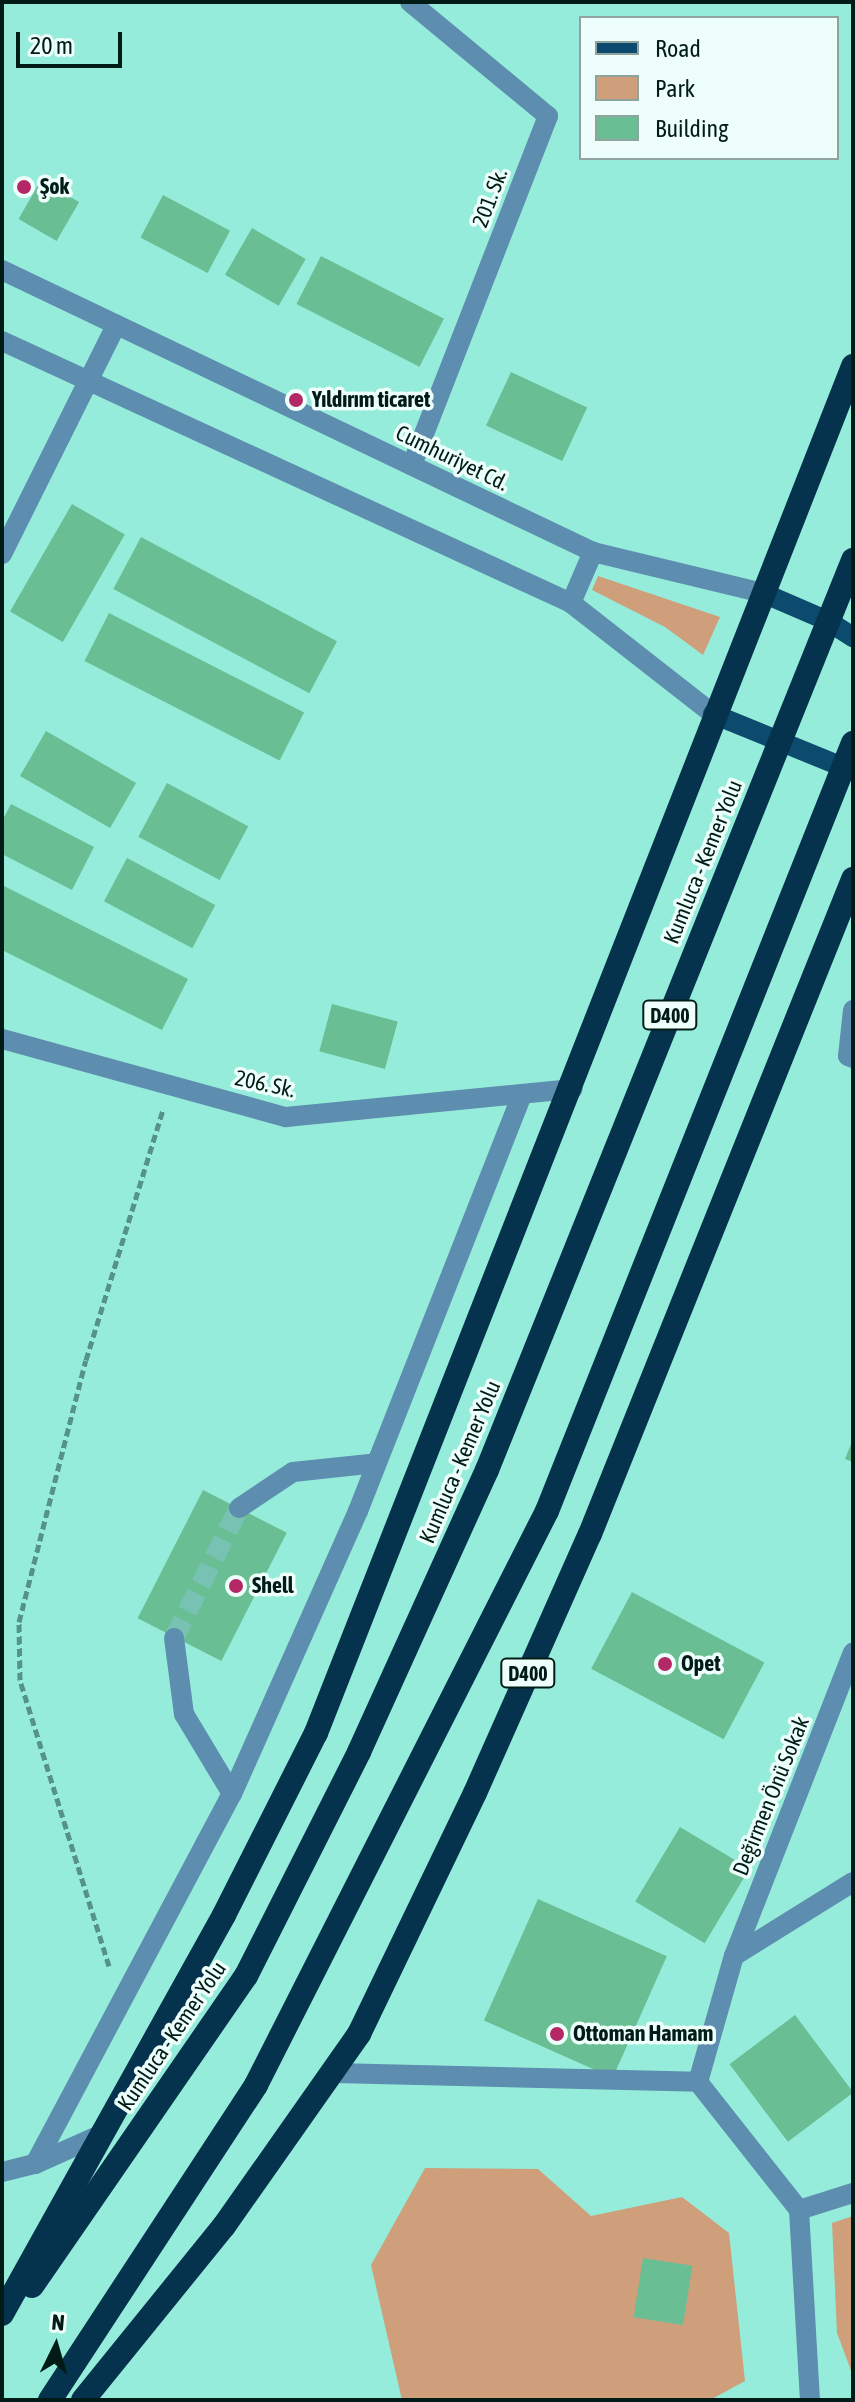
<!DOCTYPE html>
<meta charset="utf-8">
<style>
body{margin:0}
#map{position:relative;width:855px;height:2402px;overflow:hidden;background:#96ecda;font-family:"Asap Condensed",sans-serif}
div>[style]{position:absolute}
.green>*{inset:0;background:#ce9f7a}
.building>*{inset:0;background:#6abe93;transform-origin:0 0}
.minor-tunnel>*{height:20px;margin-top:-10px;transform-origin:0;background:repeating-linear-gradient(90deg,#78c2b3 0 20px,transparent 0 30px)}
.path>*{height:5px;margin-top:-2.5px;transform-origin:0;background:repeating-linear-gradient(90deg,#569387 0 8px,transparent 0 12px)}
.minor>*{height:20px;margin:-10px;padding:0 10px;transform-origin:10px;border-radius:10px;background:#5d8daf}
.major>*{height:20px;margin:-10px;padding:0 10px;transform-origin:10px;border-radius:10px;background:#0c4b6e}
.highway>*{height:24px;margin:-12px;padding:0 12px;transform-origin:12px;border-radius:12px;background:#05334d}
.highway-bridge>*{height:24px;margin:-12px;padding:0 12px;transform-origin:12px;border-radius:12px;background:#05334d}
.dots>*{width:22px;height:22px;translate:-50% -50%;box-sizing:border-box;border:4px solid #eefefa;border-radius:50%}
span{translate:-50% -50%;white-space:nowrap;text-align:center;line-height:1.15;-webkit-text-stroke:7px #eefefa;paint-order:stroke}
.shield-label span{padding:2px 6px;background:#eefefa;border:2px solid;border-radius:6px;-webkit-text-stroke-width:0}
.shield-label{font-size:20px;color:#011c17;font-weight:700}
.poi-label{font-size:22px;color:#011c17;font-weight:700}
.left{translate:0 -50%;text-align:left}
.street-label{font-size:22px;color:#011c17}
.frame{position:absolute;inset:0;border:4px solid #011c17;pointer-events:none}
.legend{position:absolute;left:579px;top:16px;width:260px;height:144px;box-sizing:border-box;background:#eefefa;border:2px solid #8fa49f;margin:0;padding:10px 14px;list-style:none;font-size:24px;color:#011c17}
.legend li{display:flex;align-items:center;gap:16px;height:40px}
.legend b{width:40px;border:2px solid #8fa49f}
.north{position:absolute;left:16px;top:2306px;width:80px;height:80px;-webkit-text-stroke:6px #eefefa;paint-order:stroke;rotate:5deg;font-size:22px;font-weight:700;line-height:32px;text-align:center;color:#011c17}
.north::after{content:'';display:block;margin:auto;width:28px;height:36px;background:#011c17;clip-path:polygon(50% 0,100% 100%,50% 72%,0 100%)}
.scale{position:absolute;left:16px;top:32px;width:106px;height:36px;box-sizing:border-box;border:4px solid #011c17;border-top:0;padding-left:10px;font-size:24px;line-height:28px;white-space:nowrap;color:#011c17;-webkit-text-stroke:6px #eefefa;paint-order:stroke}
</style>
<div id="map">
<div class="green">
<i style="clip-path:polygon(598px 576px,720px 617px,703px 655px,665px 627px,592px 590px)"></i>
<i style="clip-path:polygon(425px 2168px,538px 2169px,591px 2216px,682px 2197px,729px 2233px,745px 2381px,710px 2400px,402px 2400px,371px 2265px)"></i>
<i style="clip-path:polygon(853px 2216px,853px 2376px,837px 2333px,832px 2223px)"></i>
</div>
<div class="building">
<i style="left:41px;top:180px;width:44px;height:45px;rotate:30deg"></i>
<i style="left:163px;top:195px;width:76px;height:48px;rotate:28deg"></i>
<i style="left:252px;top:228px;width:62px;height:54px;rotate:30deg"></i>
<i style="left:321px;top:256px;width:138px;height:54px;rotate:27deg"></i>
<i style="left:511px;top:372px;width:84px;height:59px;rotate:25deg"></i>
<i style="left:72px;top:504px;width:61px;height:124px;rotate:30deg"></i>
<i style="left:141px;top:537px;width:222px;height:59px;rotate:28deg"></i>
<i style="left:109px;top:613px;width:219px;height:54px;rotate:27deg"></i>
<i style="left:46px;top:731px;width:104px;height:52px;rotate:30deg"></i>
<i style="left:167px;top:783px;width:92px;height:61px;rotate:28deg"></i>
<i style="clip-path:polygon(11px 804px,94px 847px,72px 890px,2px 854px,2px 821px)"></i>
<i style="left:127px;top:858px;width:100px;height:49px;rotate:28deg"></i>
<i style="clip-path:polygon(2px 885px,188px 979px,162px 1030px,2px 950px)"></i>
<i style="left:332px;top:1004px;width:68px;height:49px;rotate:15deg"></i>
<i style="clip-path:polygon(853px 1439px,853px 1462px,845px 1459px)"></i>
<i style="left:203px;top:1490px;width:94px;height:144px;rotate:27deg"></i>
<i style="left:632px;top:1592px;width:150px;height:87px;rotate:28deg"></i>
<i style="left:680px;top:1827px;width:81px;height:87px;rotate:31deg"></i>
<i style="left:538px;top:1899px;width:141px;height:133px;rotate:24deg"></i>
<i style="left:795px;top:2015px;width:97px;height:82px;rotate:53deg"></i>
<i style="left:643px;top:2258px;width:50px;height:60px;rotate:9deg"></i>
</div>
<div class="minor-tunnel">
<i style="left:174px;top:1638px;width:145px;rotate:-63.4deg"></i>
</div>
<div class="path">
<i style="left:109px;top:1966px;width:300px;rotate:-107.3deg"></i>
<i style="left:20px;top:1680px;width:58px;rotate:-91deg"></i>
<i style="left:19px;top:1622px;width:270px;rotate:-75.7deg"></i>
<i style="left:86px;top:1360px;width:262px;rotate:-72.9deg"></i>
</div>
<div class="minor">
<i style="left:410px;top:2px;width:179px;rotate:39.6deg"></i>
<i style="left:548px;top:116px;width:375px;rotate:111.3deg"></i>
<i style="left:2px;top:270px;width:655px;rotate:25.51deg"></i>
<i style="left:593px;top:552px;width:175px;rotate:13.6deg"></i>
<i style="left:2px;top:341px;width:626px;rotate:24.72deg"></i>
<i style="left:571px;top:603px;width:180px;rotate:38deg"></i>
<i style="left:2px;top:554px;width:256px;rotate:-63.5deg"></i>
<i style="left:571px;top:603px;width:56px;rotate:-66.7deg"></i>
<i style="left:853px;top:1010px;width:46px;rotate:96.2deg"></i>
<i style="left:848px;top:1056px;width:5px;rotate:22deg"></i>
<i style="left:2px;top:1039px;width:295px;rotate:15.4deg"></i>
<i style="left:286px;top:1117px;width:288px;rotate:-5.6deg"></i>
<i style="left:239px;top:1508px;width:65px;rotate:-33.7deg"></i>
<i style="left:293px;top:1472px;width:84px;rotate:-6.1deg"></i>
<i style="left:174px;top:1638px;width:77px;rotate:82.5deg"></i>
<i style="left:184px;top:1714px;width:93px;rotate:59deg"></i>
<i style="left:734px;top:1956px;width:326px;rotate:-68.6deg"></i>
<i style="left:335px;top:2073px;width:363px;rotate:1.4deg"></i>
<i style="left:698px;top:2082px;width:131px;rotate:-74.1deg"></i>
<i style="left:734px;top:1956px;width:140px;rotate:-31.9deg"></i>
<i style="left:698px;top:2082px;width:163px;rotate:51.7deg"></i>
<i style="left:799px;top:2210px;width:190px;rotate:86.7deg"></i>
<i style="left:35px;top:2164px;width:69px;rotate:-24deg"></i>
<i style="left:2px;top:2172px;width:34px;rotate:-14deg"></i>
<i style="left:35px;top:2164px;width:419px;rotate:-62deg"></i>
<i style="left:232px;top:1794px;width:310px;rotate:-66deg"></i>
<i style="left:358px;top:1511px;width:448px;rotate:-68.5deg"></i>
<i style="left:799px;top:2210px;width:57px;rotate:-17.5deg"></i>
</div>
<div class="major">
<i style="left:763px;top:593px;width:71px;rotate:23.3deg"></i>
<i style="left:828px;top:621px;width:30px;rotate:33deg"></i>
<i style="left:713px;top:714px;width:151px;rotate:22.2deg"></i>
</div>
<div class="highway">
<i style="left:32px;top:2286px;width:377px;rotate:-55.4deg"></i>
<i style="left:246px;top:1976px;width:251px;rotate:-63.2deg"></i>
<i style="left:359px;top:1752px;width:310px;rotate:-65.6deg"></i>
<i style="left:2px;top:2314px;width:457px;rotate:-60.9deg"></i>
<i style="left:224px;top:1915px;width:204px;rotate:-63.2deg"></i>
<i style="left:316px;top:1733px;width:1469px;rotate:-68.55deg"></i>
<i style="left:50px;top:2400px;width:376px;rotate:-56.8deg"></i>
<i style="left:256px;top:2085px;width:644px;rotate:-63.12deg"></i>
<i style="left:83px;top:2400px;width:224px;rotate:-51deg"></i>
<i style="left:224px;top:2226px;width:235px;rotate:-54.9deg"></i>
<i style="left:359px;top:2034px;width:267px;rotate:-64.3deg"></i>
<i style="left:475px;top:1793px;width:283px;rotate:-66.1deg"></i>
<i style="left:590px;top:1534px;width:706px;rotate:-68.12deg"></i>
</div>
<div class="highway-bridge">
<i style="left:487px;top:1470px;width:981px;rotate:-68.09deg"></i>
<i style="left:547px;top:1511px;width:827px;rotate:-68.28deg"></i>
</div>
<div class="dots">
<i style="left:24px;top:187px;background:#b42965"></i>
<i style="left:296px;top:400px;background:#b42965"></i>
<i style="left:236px;top:1586px;background:#b42965"></i>
<i style="left:665px;top:1664px;background:#b42965"></i>
<i style="left:557px;top:2034px;background:#b42965"></i>
</div>
<div class="shield-label">
<span style="left:670px;top:1015px">D400</span>
<span style="left:528px;top:1673px">D400</span>
</div>
<div class="poi-label">
<span class="left" style="left:40px;top:187px">Şok</span>
<span class="left" style="left:312px;top:400px">Yıldırım ticaret</span>
<span class="left" style="left:252px;top:1586px">Shell</span>
<span class="left" style="left:681px;top:1664px">Opet</span>
<span class="left" style="left:573px;top:2034px">Ottoman Hamam</span>
</div>
<div class="street-label">
<span style="left:490px;top:198px;rotate:-69deg">201. Sk.</span>
<span style="left:452px;top:458px;rotate:26deg">Cumhuriyet Cd.</span>
<span style="left:703px;top:862px;rotate:-68deg">Kumluca - Kemer Yolu</span>
<span style="left:265px;top:1084px;rotate:12deg">206. Sk.</span>
<span style="left:460px;top:1462px;rotate:-67deg">Kumluca - Kemer Yolu</span>
<span style="left:771px;top:1796px;rotate:-68deg">Değirmen Önü Sokak</span>
<span style="left:172px;top:2036px;rotate:-56deg">Kumluca - Kemer Yolu</span>
</div>
<div class="frame"></div>
<ul class="legend">
<li><b style="height:10px;background:#0c4b6e"></b>Road</li>
<li><b style="height:22px;background:#ce9f7a"></b>Park</li>
<li><b style="height:22px;background:#6abe93"></b>Building</li>
</ul>
<div class="north">N</div>
<div class="scale">20 m</div>
</div>
